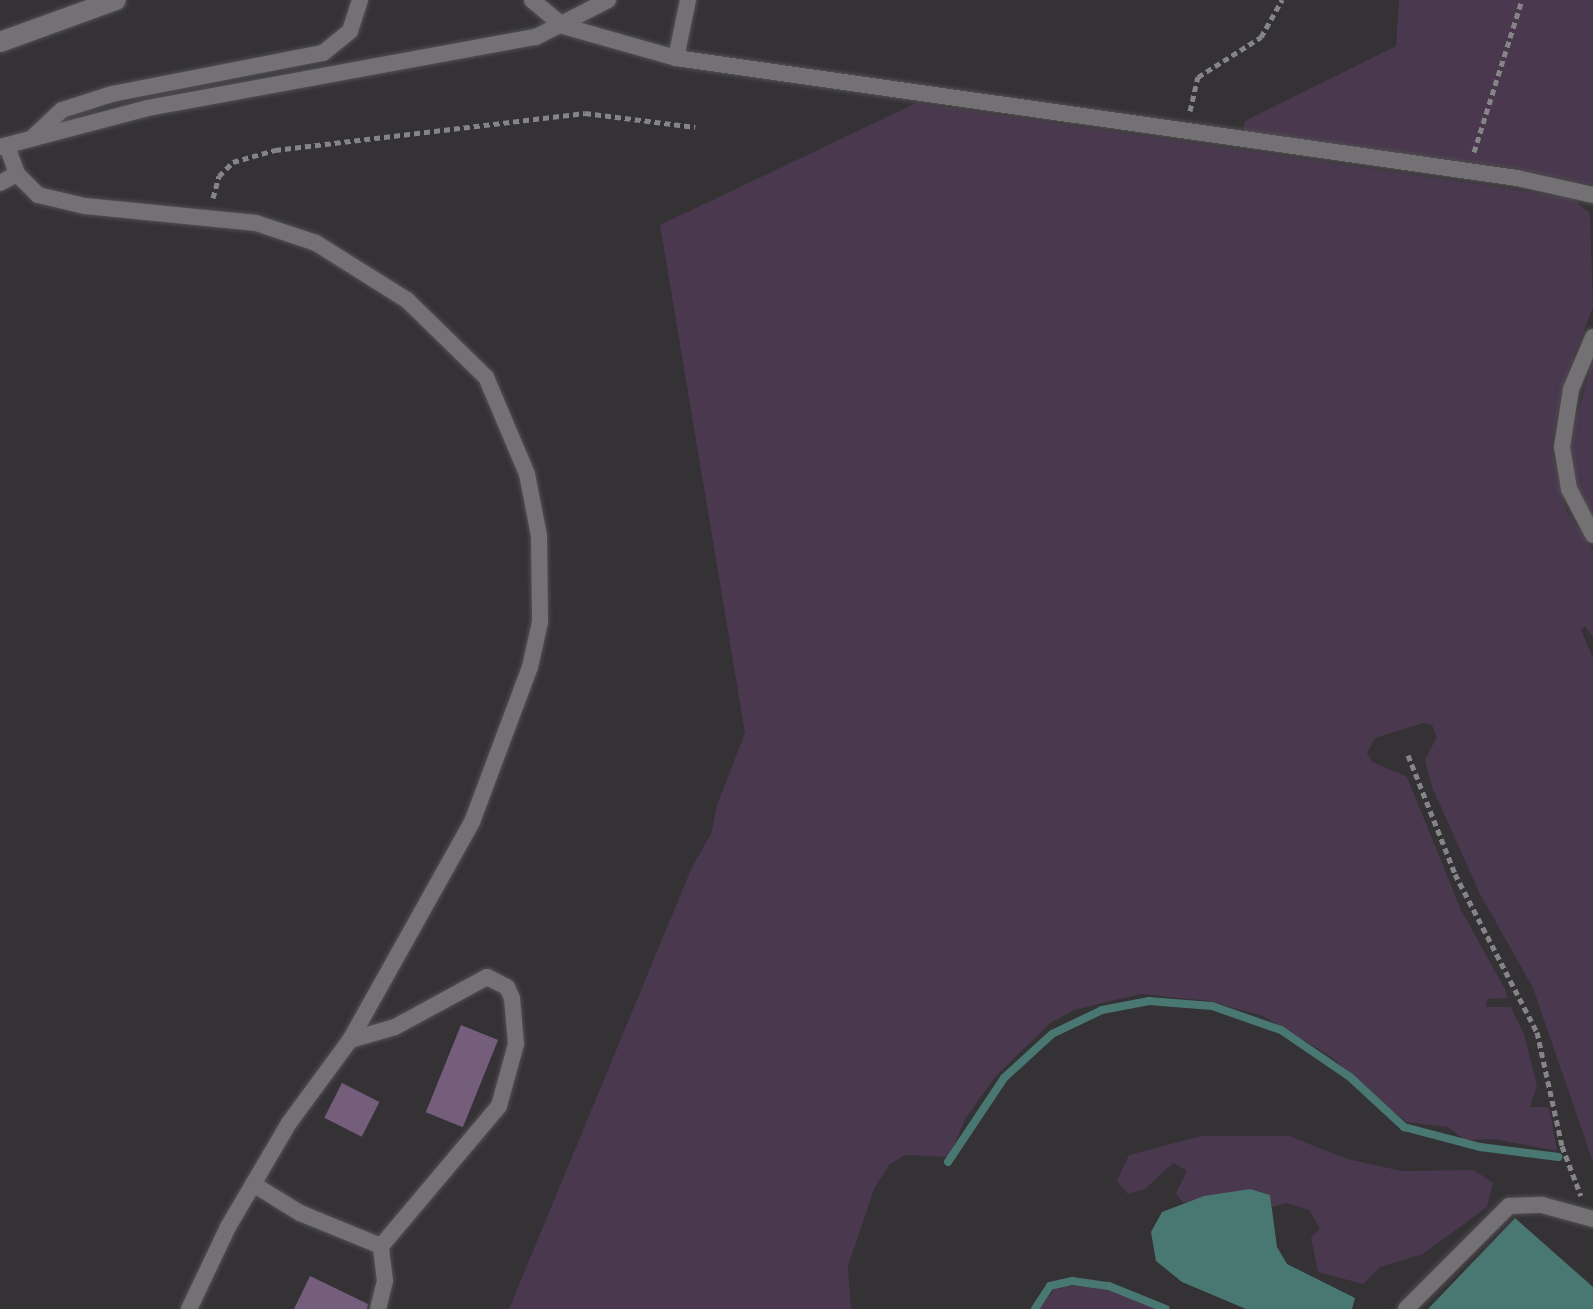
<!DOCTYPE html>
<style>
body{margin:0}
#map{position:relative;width:1593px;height:1309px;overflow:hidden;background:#343235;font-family:Poppins,sans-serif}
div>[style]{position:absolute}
.green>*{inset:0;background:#49384e}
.water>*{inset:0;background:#497772}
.stream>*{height:8px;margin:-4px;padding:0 4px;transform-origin:4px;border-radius:4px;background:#497772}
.building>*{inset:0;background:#745e7b;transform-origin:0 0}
.path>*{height:5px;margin-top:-2.5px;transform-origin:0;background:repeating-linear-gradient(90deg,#858486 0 6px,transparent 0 10px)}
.roads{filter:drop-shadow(0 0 2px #525052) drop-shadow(0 0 2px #525052)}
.service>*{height:16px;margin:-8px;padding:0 8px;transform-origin:8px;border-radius:8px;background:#737174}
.minor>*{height:20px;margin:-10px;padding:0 10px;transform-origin:10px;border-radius:10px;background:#737174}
span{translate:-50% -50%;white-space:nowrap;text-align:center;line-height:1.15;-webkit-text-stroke:8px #343235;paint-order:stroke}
</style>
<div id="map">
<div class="green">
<i style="clip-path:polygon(1399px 0,1593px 0,1593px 185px,1514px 168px,1243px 133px,1245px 121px,1396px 46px)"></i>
<i style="clip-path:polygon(916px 103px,1512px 189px,1572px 199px,1590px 213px,1593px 307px,1563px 384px,1551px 447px,1566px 510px,1593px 550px,1593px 637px,1585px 626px,1581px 630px,1593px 658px,1593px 1162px,1533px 988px,1480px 894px,1432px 787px,1425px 760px,1437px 737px,1432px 725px,1423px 723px,1375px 738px,1367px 753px,1372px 762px,1407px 777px,1461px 910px,1505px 989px,1508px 998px,1487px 999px,1486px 1007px,1511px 1007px,1525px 1037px,1537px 1086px,1530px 1107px,1549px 1107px,1557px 1151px,1495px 1139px,1465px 1140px,1448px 1127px,1406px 1122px,1330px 1056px,1263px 1016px,1209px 1001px,1141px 994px,1077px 1009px,1050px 1023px,996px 1076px,965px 1119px,949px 1157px,905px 1155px,889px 1165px,874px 1189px,848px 1266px,851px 1309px,509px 1309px,692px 867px,711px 834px,717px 805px,745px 733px,660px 225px)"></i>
<i style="clip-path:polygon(1593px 359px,1593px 525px,1576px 486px,1568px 448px)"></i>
<i style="clip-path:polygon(1201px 1136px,1289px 1136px,1347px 1159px,1402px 1171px,1474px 1170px,1493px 1183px,1487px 1207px,1423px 1254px,1380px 1267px,1363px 1284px,1318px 1272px,1311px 1238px,1320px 1228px,1309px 1210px,1286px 1203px,1272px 1207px,1270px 1195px,1250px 1189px,1183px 1203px,1176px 1193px,1187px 1171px,1173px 1163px,1145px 1189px,1128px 1194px,1117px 1181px,1129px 1155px)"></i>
<i style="clip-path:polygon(1068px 1286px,1105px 1288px,1155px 1309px,1039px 1309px,1054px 1290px)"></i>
</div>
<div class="water">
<i style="clip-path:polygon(1250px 1189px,1270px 1195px,1277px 1247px,1287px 1264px,1355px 1298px,1352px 1309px,1246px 1309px,1182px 1282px,1156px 1261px,1151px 1232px,1162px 1212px,1204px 1196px)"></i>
<i style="clip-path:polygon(1515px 1218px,1593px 1287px,1593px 1309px,1428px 1309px)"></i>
</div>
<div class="stream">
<i style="left:948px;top:1162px;width:101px;rotate:-56.3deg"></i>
<i style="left:1004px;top:1078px;width:65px;rotate:-42.5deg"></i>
<i style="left:1052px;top:1034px;width:55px;rotate:-25.6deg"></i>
<i style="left:1102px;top:1010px;width:48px;rotate:-10.8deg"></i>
<i style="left:1149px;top:1001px;width:63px;rotate:4.5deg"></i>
<i style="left:1212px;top:1006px;width:73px;rotate:19.2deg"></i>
<i style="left:1281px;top:1030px;width:83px;rotate:34.3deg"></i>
<i style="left:1350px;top:1077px;width:74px;rotate:42.8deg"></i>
<i style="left:1404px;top:1127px;width:79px;rotate:14.7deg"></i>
<i style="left:1480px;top:1147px;width:79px;rotate:7.3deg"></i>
<i style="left:1035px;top:1309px;width:27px;rotate:-57deg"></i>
<i style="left:1050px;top:1286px;width:23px;rotate:-13deg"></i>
<i style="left:1072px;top:1281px;width:37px;rotate:8deg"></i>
<i style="left:1109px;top:1286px;width:61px;rotate:22deg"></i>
</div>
<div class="building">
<i style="left:461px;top:1025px;width:40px;height:94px;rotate:22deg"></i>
<i style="left:342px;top:1083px;width:42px;height:39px;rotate:27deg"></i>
<i style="clip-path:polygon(310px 1276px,368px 1304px,367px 1309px,294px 1309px)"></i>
</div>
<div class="path">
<i style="left:1190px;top:111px;width:35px;rotate:-77deg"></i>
<i style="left:1198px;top:77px;width:75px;rotate:-32.4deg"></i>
<i style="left:1261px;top:37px;width:43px;rotate:-60.4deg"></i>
<i style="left:1474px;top:152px;width:159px;rotate:-72.5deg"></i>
<i style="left:213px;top:198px;width:23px;rotate:-75deg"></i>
<i style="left:219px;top:176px;width:20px;rotate:-45deg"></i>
<i style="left:233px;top:162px;width:44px;rotate:-15.9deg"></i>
<i style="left:275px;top:150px;width:312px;rotate:-6.8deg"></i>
<i style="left:585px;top:113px;width:111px;rotate:7.3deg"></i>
<i style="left:1408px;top:755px;width:128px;rotate:68.4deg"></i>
<i style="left:1455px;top:874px;width:178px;rotate:62.6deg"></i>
<i style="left:1537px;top:1032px;width:117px;rotate:77.6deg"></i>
<i style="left:1562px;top:1146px;width:53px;rotate:69.2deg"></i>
</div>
<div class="roads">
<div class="service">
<i style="left:532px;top:0;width:40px;rotate:40deg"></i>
<i style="left:563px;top:26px;width:117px;rotate:15.8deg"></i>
<i style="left:676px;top:58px;width:850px;rotate:8.12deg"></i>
<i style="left:1517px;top:178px;width:78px;rotate:12.6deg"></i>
<i style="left:676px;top:58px;width:59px;rotate:-78.3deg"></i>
<i style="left:34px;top:136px;width:38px;rotate:-43deg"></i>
<i style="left:62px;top:110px;width:52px;rotate:-17.7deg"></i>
<i style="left:112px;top:94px;width:215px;rotate:-11deg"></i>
<i style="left:323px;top:53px;width:35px;rotate:-39deg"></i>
<i style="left:350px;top:31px;width:33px;rotate:-72deg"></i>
<i style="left:7px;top:146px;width:30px;rotate:70deg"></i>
<i style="left:17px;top:174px;width:30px;rotate:45deg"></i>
<i style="left:38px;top:195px;width:48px;rotate:13.2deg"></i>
<i style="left:85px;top:206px;width:172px;rotate:5.7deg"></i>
<i style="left:256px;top:223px;width:63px;rotate:18.4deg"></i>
<i style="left:316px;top:243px;width:107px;rotate:32.1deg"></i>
<i style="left:407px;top:300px;width:110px;rotate:44.3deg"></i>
<i style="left:486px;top:377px;width:105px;rotate:67.1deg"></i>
<i style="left:527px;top:474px;width:63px;rotate:79deg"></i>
<i style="left:539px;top:536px;width:86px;rotate:89.3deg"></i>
<i style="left:540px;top:622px;width:46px;rotate:102.5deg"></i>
<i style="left:530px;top:667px;width:165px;rotate:110.5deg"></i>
<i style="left:472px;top:822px;width:250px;rotate:119.2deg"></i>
<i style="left:350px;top:1040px;width:103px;rotate:126.3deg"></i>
<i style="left:289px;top:1123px;width:121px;rotate:120.4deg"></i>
<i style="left:228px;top:1227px;width:91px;rotate:115.4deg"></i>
<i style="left:0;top:147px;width:153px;rotate:-14.8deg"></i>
<i style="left:148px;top:108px;width:394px;rotate:-10.4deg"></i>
<i style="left:536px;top:37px;width:81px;rotate:-27.2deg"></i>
<i style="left:0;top:183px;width:19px;rotate:-28deg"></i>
<i style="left:1593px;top:337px;width:56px;rotate:112.9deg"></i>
<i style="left:1571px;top:389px;width:59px;rotate:98.8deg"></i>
<i style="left:1562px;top:447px;width:43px;rotate:80.5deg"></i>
<i style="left:1569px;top:489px;width:52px;rotate:62.4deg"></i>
<i style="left:350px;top:1040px;width:47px;rotate:-16.1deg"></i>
<i style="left:395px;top:1027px;width:105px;rotate:-28.5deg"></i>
<i style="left:487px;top:977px;width:22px;rotate:27deg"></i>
<i style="left:507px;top:987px;width:12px;rotate:66deg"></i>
<i style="left:512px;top:998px;width:46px;rotate:85deg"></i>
<i style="left:516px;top:1044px;width:64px;rotate:105.3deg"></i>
<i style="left:499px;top:1106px;width:183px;rotate:130.1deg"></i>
<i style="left:253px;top:1184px;width:55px;rotate:31.7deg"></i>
<i style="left:300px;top:1213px;width:87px;rotate:22.2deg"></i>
<i style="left:378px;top:1309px;width:29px;rotate:-76deg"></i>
<i style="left:385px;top:1281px;width:35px;rotate:-97deg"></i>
<i style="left:1406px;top:1309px;width:146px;rotate:-45deg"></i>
<i style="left:1509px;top:1206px;width:33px;rotate:-2deg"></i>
<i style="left:1542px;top:1205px;width:53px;rotate:15.4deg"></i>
</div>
<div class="minor">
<i style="left:0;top:42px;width:123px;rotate:-19.9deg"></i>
</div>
</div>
</div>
